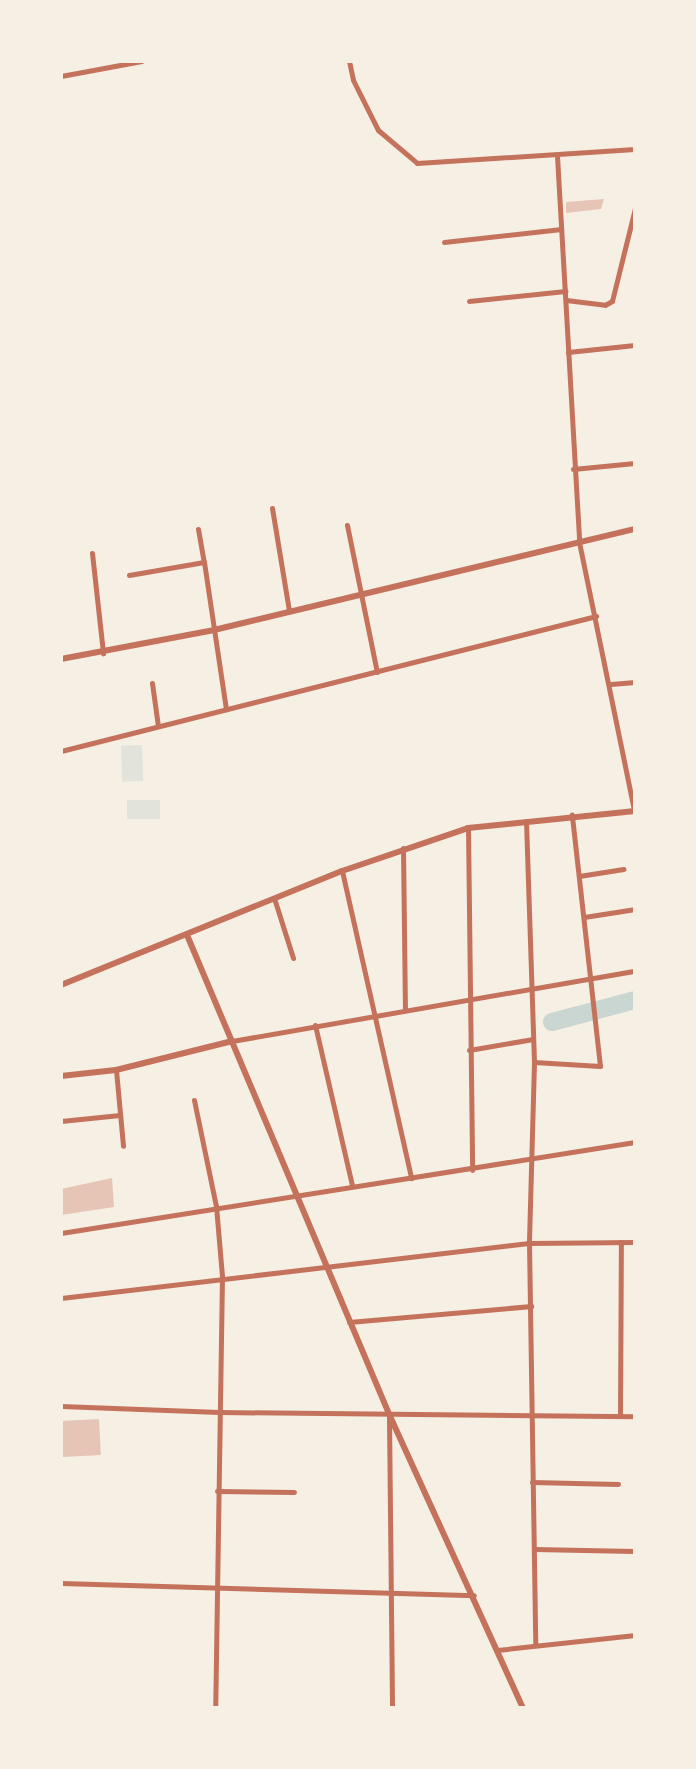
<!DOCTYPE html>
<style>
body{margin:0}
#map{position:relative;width:696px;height:1769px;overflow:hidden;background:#f6efe4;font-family:"Public Sans",sans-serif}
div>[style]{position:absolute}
.green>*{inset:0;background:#e2e4dc;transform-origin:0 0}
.river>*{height:18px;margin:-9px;padding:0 9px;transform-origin:9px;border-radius:9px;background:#c9d6d2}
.building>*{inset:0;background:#e6c5b7;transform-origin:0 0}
.minor>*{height:5px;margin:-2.5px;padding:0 2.5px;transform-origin:2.5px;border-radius:2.5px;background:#c5725c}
.tertiary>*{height:6px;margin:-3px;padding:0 3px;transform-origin:3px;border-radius:3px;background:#c5725c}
span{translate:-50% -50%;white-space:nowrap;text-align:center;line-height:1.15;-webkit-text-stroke:7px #f6efe4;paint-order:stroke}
.frame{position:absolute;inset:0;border:63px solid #f6efe4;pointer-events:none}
</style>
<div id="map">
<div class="green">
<i style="left:142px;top:745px;width:36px;height:21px;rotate:88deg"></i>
<i style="left:160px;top:800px;width:19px;height:33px;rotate:90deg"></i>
</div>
<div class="river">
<i style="left:552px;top:1022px;width:86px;rotate:-14.8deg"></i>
</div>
<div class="building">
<i style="clip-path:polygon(604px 199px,601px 209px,566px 213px,566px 202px)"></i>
<i style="clip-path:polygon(112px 1178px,114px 1207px,61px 1215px,61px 1189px)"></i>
<i style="left:99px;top:1419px;width:36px;height:38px;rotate:87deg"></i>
</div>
<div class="minor">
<i style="left:349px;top:61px;width:19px;rotate:78deg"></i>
<i style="left:353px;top:80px;width:56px;rotate:63.4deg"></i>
<i style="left:378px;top:130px;width:51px;rotate:40.2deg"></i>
<i style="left:417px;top:163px;width:218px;rotate:-3.7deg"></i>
<i style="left:61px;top:76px;width:82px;rotate:-10.5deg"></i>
<i style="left:557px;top:156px;width:387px;rotate:86.7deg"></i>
<i style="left:579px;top:542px;width:275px;rotate:78.4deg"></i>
<i style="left:444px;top:242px;width:118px;rotate:-6.3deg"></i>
<i style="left:566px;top:300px;width:39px;rotate:7deg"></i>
<i style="left:605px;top:305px;width:8px;rotate:-30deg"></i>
<i style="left:612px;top:301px;width:96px;rotate:-76.1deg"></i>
<i style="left:469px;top:301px;width:97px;rotate:-5.9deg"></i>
<i style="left:568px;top:352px;width:67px;rotate:-6deg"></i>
<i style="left:573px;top:469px;width:62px;rotate:-5.5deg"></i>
<i style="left:272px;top:508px;width:104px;rotate:80.6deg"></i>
<i style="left:347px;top:525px;width:150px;rotate:78.5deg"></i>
<i style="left:198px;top:529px;width:34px;rotate:80deg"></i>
<i style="left:92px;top:553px;width:101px;rotate:83.7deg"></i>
<i style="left:129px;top:575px;width:76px;rotate:-9.8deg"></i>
<i style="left:204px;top:562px;width:149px;rotate:81.5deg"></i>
<i style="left:152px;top:683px;width:43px;rotate:82.1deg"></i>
<i style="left:611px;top:684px;width:24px;rotate:-5deg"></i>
<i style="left:61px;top:751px;width:552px;rotate:-14.16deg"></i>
<i style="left:526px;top:821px;width:241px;rotate:88.1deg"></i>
<i style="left:534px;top:1062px;width:181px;rotate:91.6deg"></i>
<i style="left:529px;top:1243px;width:401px;rotate:89.1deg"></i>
<i style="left:468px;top:828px;width:342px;rotate:89.3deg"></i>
<i style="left:403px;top:848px;width:162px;rotate:89.3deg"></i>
<i style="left:342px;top:871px;width:315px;rotate:77.3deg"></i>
<i style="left:579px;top:876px;width:45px;rotate:-9deg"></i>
<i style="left:274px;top:898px;width:63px;rotate:72.4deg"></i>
<i style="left:584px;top:917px;width:52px;rotate:-8.9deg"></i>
<i style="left:315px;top:1025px;width:164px;rotate:77deg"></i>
<i style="left:232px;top:1041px;width:409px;rotate:-9.9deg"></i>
<i style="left:469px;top:1050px;width:65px;rotate:-9.8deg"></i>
<i style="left:534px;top:1062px;width:66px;rotate:3.5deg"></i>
<i style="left:600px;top:1066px;width:253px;rotate:-96.4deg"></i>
<i style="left:116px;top:1070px;width:76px;rotate:84.7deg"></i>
<i style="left:194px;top:1100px;width:108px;rotate:78.3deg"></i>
<i style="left:216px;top:1206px;width:70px;rotate:85.1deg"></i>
<i style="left:222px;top:1276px;width:432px;rotate:90.9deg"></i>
<i style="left:61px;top:1121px;width:59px;rotate:-5.8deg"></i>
<i style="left:61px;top:1233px;width:581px;rotate:-9.01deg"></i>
<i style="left:61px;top:1298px;width:471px;rotate:-6.7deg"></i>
<i style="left:529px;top:1243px;width:106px;rotate:-0.5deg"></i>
<i style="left:349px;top:1322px;width:183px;rotate:-5deg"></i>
<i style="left:61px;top:1406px;width:158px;rotate:2.2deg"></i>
<i style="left:219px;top:1412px;width:416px;rotate:0.6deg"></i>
<i style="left:620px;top:1415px;width:173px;rotate:-89.7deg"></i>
<i style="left:389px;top:1417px;width:291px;rotate:89.4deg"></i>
<i style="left:532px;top:1482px;width:86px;rotate:1.3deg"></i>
<i style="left:217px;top:1491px;width:77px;rotate:0.7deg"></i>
<i style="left:534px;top:1549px;width:100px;rotate:1.1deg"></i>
<i style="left:61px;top:1583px;width:413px;rotate:1.7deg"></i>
<i style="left:497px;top:1650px;width:139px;rotate:-6.2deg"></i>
</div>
<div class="tertiary">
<i style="left:61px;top:659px;width:156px;rotate:-10.7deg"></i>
<i style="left:214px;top:630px;width:433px;rotate:-13.5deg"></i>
<i style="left:187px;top:935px;width:520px;rotate:67.13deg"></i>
<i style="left:389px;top:1414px;width:323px;rotate:65.5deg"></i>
<i style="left:61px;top:985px;width:303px;rotate:-22.1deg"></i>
<i style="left:342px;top:871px;width:133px;rotate:-18.8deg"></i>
<i style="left:468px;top:828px;width:168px;rotate:-5.8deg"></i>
<i style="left:61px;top:1076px;width:55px;rotate:-6.2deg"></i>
<i style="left:116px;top:1070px;width:120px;rotate:-14deg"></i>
</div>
<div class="frame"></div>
</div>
